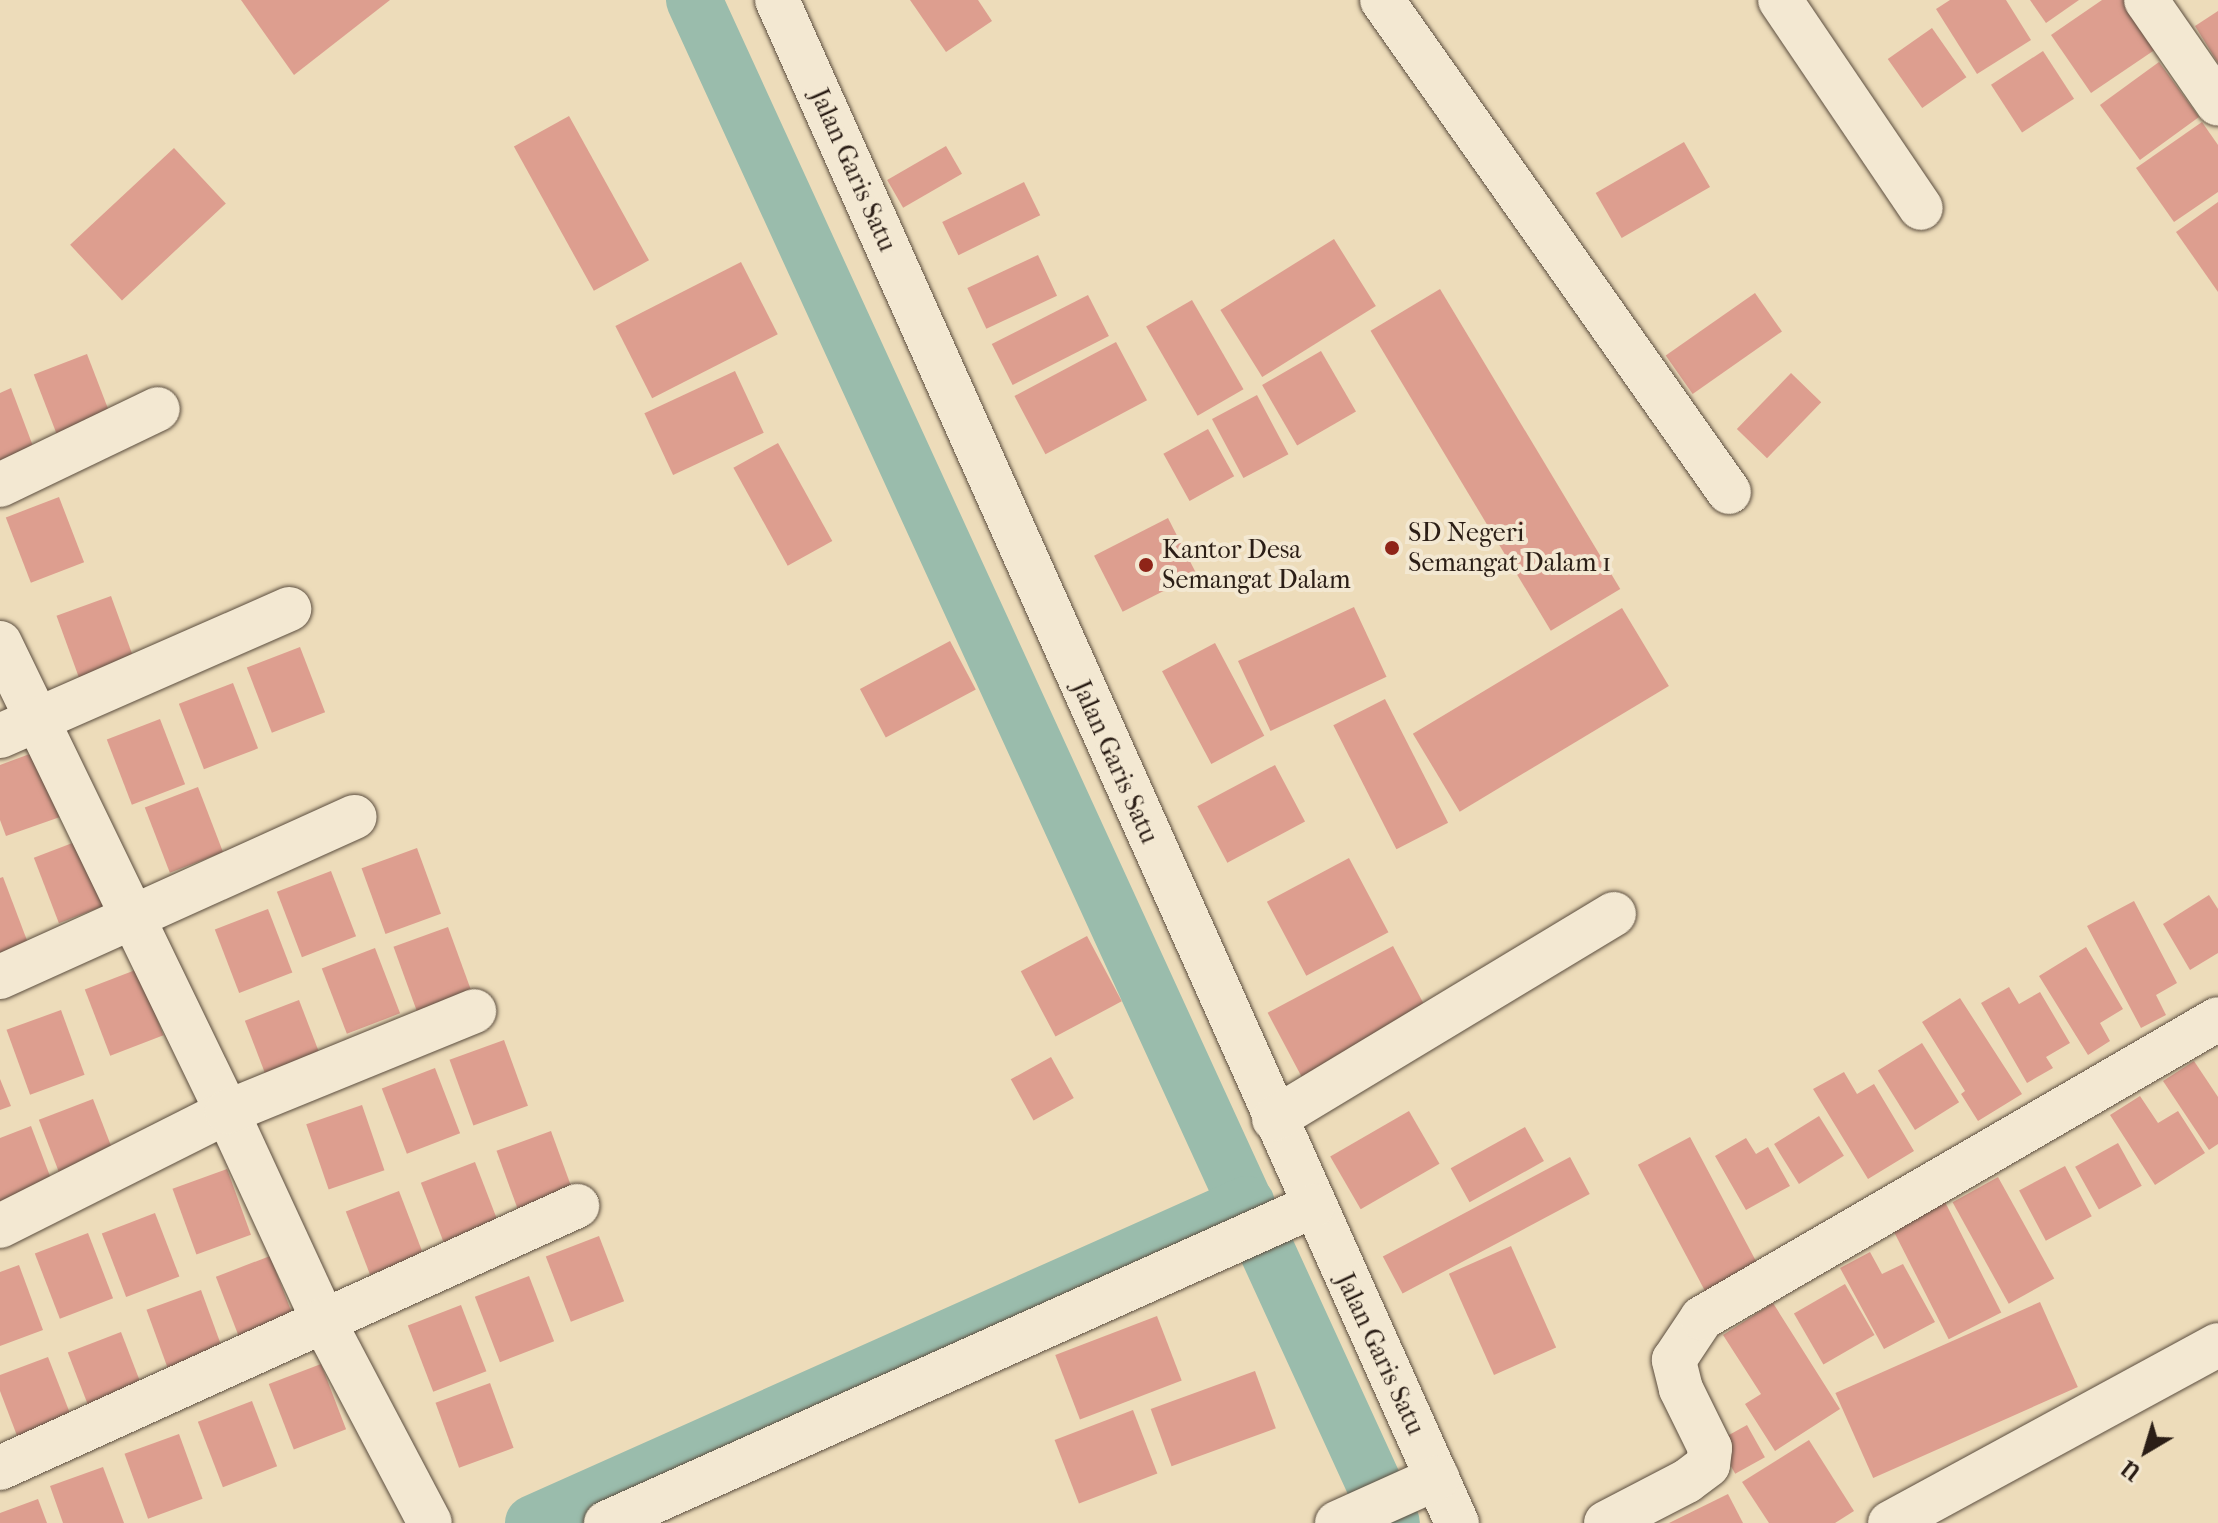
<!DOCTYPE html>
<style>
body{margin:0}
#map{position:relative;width:2218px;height:1523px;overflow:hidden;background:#eddcba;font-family:"IM FELL French Canon",serif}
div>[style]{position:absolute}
.canal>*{height:56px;margin:-28px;padding:0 28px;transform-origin:28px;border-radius:28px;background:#9abcac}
.building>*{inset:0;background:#dd9e8f;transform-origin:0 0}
.roads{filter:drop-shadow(0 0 2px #5c4e3f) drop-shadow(0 0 2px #5c4e3f)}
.minor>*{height:44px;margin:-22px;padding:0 22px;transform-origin:22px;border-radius:22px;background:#f3e8d2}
.dots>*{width:22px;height:22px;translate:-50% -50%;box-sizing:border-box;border:4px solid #f3e8d2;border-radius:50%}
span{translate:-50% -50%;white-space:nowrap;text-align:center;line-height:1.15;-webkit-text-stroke:8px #f3e8d2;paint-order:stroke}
.street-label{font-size:26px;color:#2b1e16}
.poi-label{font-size:26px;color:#2b1e16}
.left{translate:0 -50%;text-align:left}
.north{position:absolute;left:2106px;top:1411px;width:80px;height:80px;-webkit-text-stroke:6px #f3e8d2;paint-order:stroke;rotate:218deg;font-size:22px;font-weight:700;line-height:32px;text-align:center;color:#2b1e16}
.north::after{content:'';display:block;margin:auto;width:28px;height:36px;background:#2b1e16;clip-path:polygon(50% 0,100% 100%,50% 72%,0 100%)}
</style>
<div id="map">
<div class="canal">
<i style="left:694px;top:0;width:1675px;rotate:65.38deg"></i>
<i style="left:533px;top:1523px;width:782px;rotate:-24.07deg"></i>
</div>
<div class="building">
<i style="clip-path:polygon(241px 0,390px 0,294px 75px)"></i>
<i style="clip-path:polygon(910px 0,978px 0,992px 21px,946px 52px)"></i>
<i style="clip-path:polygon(1950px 0,2006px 0,2031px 40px,1977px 74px,1936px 9px)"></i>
<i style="clip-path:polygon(2030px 0,2079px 0,2046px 23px)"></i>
<i style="clip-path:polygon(2102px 0,2125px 0,2159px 47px,2091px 93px,2051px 35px)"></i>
<i style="clip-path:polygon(2218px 11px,2218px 63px,2195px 26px)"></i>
<i style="left:1932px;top:28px;width:60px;height:54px;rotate:55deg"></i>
<i style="left:2043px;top:51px;width:57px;height:62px;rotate:57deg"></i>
<i style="left:2159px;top:62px;width:68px;height:73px;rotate:54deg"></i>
<i style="left:569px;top:116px;width:165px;height:63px;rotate:61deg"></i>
<i style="clip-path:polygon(2202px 122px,2218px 145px,2218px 192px,2174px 222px,2136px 168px)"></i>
<i style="left:1684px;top:142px;width:52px;height:102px;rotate:60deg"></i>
<i style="left:946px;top:146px;width:32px;height:68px;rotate:60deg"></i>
<i style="left:174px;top:148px;width:76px;height:142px;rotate:47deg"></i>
<i style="left:1024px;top:182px;width:37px;height:91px;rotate:64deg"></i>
<i style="clip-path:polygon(2218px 202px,2218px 292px,2176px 232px)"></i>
<i style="left:1334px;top:239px;width:79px;height:134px;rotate:58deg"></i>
<i style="left:1038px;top:255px;width:45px;height:78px;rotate:65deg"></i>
<i style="left:741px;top:262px;width:81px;height:141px;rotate:63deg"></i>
<i style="left:1440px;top:289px;width:350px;height:81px;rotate:59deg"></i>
<i style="left:1755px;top:293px;width:47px;height:109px;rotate:55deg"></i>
<i style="left:1088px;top:295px;width:46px;height:108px;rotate:63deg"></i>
<i style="left:1192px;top:300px;width:103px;height:53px;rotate:60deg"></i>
<i style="left:1116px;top:342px;width:66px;height:115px;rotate:62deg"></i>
<i style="left:1321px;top:351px;width:70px;height:68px;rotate:60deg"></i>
<i style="left:87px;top:354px;width:70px;height:57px;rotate:69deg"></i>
<i style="left:735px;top:371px;width:68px;height:100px;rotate:65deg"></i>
<i style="left:1791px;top:373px;width:42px;height:78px;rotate:44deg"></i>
<i style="clip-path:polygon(11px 388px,36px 454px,0 467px,0 393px)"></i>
<i style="left:1257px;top:395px;width:67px;height:51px;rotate:62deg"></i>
<i style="left:1208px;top:429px;width:54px;height:51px;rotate:61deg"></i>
<i style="left:778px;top:443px;width:112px;height:51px;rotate:61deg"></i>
<i style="left:59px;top:497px;width:70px;height:57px;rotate:69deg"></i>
<i style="left:1168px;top:518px;width:63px;height:83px;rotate:63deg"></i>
<i style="left:111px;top:596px;width:69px;height:58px;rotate:70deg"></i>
<i style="left:1354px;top:607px;width:77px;height:128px;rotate:65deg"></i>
<i style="left:1622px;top:608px;width:91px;height:244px;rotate:59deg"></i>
<i style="left:950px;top:641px;width:55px;height:102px;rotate:62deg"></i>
<i style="left:1215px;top:643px;width:105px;height:60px;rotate:62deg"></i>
<i style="left:300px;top:647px;width:70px;height:57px;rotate:69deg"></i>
<i style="left:233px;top:683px;width:70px;height:58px;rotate:69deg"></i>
<i style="left:1385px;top:699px;width:139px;height:58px;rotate:63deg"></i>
<i style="left:160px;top:719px;width:70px;height:57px;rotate:69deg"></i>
<i style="clip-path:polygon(35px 752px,60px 817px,6px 836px,0 820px,0 765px)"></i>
<i style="left:1275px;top:765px;width:64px;height:88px;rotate:62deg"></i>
<i style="left:198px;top:787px;width:70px;height:57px;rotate:69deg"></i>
<i style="left:88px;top:837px;width:70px;height:58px;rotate:69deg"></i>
<i style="left:417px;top:848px;width:70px;height:59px;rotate:70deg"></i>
<i style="left:1349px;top:858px;width:84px;height:93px;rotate:62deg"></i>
<i style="left:331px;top:871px;width:70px;height:58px;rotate:69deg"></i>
<i style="clip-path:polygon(3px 877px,28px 943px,0 953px,0 878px)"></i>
<i style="clip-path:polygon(2209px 895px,2218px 909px,2218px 953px,2190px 970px,2163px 924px)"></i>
<i style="clip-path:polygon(2134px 901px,2177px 983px,2156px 995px,2166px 1015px,2141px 1028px,2087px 926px)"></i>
<i style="left:268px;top:909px;width:68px;height:57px;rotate:69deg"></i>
<i style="left:448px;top:927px;width:69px;height:58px;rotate:70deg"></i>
<i style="left:1087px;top:936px;width:74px;height:75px;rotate:62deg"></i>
<i style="left:1393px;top:946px;width:75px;height:142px;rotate:62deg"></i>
<i style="clip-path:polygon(2086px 947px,2123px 1009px,2100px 1023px,2110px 1041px,2088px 1055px,2039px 976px)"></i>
<i style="left:375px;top:948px;width:70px;height:57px;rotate:69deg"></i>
<i style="left:138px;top:969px;width:71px;height:57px;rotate:69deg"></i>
<i style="clip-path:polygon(2009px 987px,2019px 1004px,2040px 992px,2070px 1043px,2046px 1057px,2053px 1068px,2027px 1083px,1981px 1003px)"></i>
<i style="clip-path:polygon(1960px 998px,2022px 1094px,1978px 1121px,1961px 1094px,1965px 1091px,1922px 1022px)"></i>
<i style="left:299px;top:1000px;width:68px;height:58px;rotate:69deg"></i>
<i style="left:61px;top:1010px;width:69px;height:58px;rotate:70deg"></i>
<i style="left:504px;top:1040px;width:70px;height:58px;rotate:70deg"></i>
<i style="left:1922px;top:1043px;width:70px;height:52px;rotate:58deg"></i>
<i style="left:1051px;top:1057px;width:47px;height:46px;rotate:61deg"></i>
<i style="clip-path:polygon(2194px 1061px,2218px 1097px,2218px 1144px,2209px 1150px,2163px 1081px)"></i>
<i style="left:435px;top:1068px;width:70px;height:57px;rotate:69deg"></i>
<i style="clip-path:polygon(1844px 1072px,1857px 1094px,1874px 1084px,1914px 1151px,1868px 1179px,1813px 1089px)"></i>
<i style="clip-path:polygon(0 1079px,11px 1106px,0 1110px)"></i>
<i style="clip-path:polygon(2140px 1096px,2158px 1123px,2178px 1111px,2205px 1153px,2155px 1185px,2110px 1115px)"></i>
<i style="left:93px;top:1099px;width:70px;height:58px;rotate:69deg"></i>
<i style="left:362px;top:1105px;width:69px;height:59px;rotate:71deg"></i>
<i style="left:1409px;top:1111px;width:61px;height:91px;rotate:60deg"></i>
<i style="left:1819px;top:1116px;width:47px;height:53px;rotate:58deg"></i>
<i style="clip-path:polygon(31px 1126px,56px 1192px,0 1208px,0 1138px)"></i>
<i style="left:1525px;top:1127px;width:39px;height:85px;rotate:61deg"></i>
<i style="left:551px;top:1131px;width:70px;height:58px;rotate:70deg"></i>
<i style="left:1690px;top:1137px;width:152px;height:59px;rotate:62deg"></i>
<i style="clip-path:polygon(1746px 1138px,1756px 1154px,1768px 1147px,1790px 1186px,1746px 1210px,1715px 1156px)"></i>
<i style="left:2118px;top:1143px;width:49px;height:49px;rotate:61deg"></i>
<i style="left:1570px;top:1157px;width:42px;height:212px;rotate:62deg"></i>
<i style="left:475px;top:1162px;width:70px;height:58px;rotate:69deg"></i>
<i style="left:2065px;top:1166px;width:57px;height:52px;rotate:62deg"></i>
<i style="left:227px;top:1169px;width:70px;height:58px;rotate:70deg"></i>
<i style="left:1998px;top:1177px;width:116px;height:52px;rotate:61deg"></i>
<i style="left:399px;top:1191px;width:68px;height:57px;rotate:69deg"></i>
<i style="left:1945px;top:1202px;width:124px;height:59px;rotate:63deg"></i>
<i style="left:155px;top:1213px;width:68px;height:57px;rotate:69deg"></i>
<i style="left:88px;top:1233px;width:70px;height:57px;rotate:69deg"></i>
<i style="left:599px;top:1236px;width:70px;height:57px;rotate:69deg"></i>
<i style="left:1511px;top:1246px;width:111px;height:68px;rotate:66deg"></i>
<i style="clip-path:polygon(1870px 1252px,1882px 1274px,1903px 1264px,1935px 1322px,1884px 1349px,1840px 1268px)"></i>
<i style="left:270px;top:1256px;width:71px;height:58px;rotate:69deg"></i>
<i style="clip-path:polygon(19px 1265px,43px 1330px,0 1346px,0 1272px)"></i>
<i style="left:529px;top:1276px;width:70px;height:58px;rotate:69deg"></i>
<i style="left:1845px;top:1284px;width:59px;height:59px;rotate:60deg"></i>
<i style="left:201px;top:1290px;width:69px;height:58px;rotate:70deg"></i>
<i style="left:2040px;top:1302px;width:93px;height:224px;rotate:66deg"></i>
<i style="clip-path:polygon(1773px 1303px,1840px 1409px,1775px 1451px,1745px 1404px,1761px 1394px,1723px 1335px)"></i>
<i style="left:461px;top:1305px;width:71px;height:57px;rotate:69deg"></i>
<i style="left:1157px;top:1316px;width:69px;height:109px;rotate:69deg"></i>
<i style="left:121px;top:1332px;width:70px;height:57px;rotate:69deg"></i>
<i style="clip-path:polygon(48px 1357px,73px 1421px,19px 1441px,0 1391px,0 1375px)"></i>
<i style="left:321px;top:1364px;width:70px;height:56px;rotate:69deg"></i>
<i style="left:1255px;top:1371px;width:61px;height:111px;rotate:70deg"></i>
<i style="left:490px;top:1383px;width:69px;height:58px;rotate:70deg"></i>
<i style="left:252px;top:1401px;width:70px;height:58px;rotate:69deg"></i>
<i style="left:1133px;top:1410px;width:68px;height:84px;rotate:69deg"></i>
<i style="left:1747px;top:1425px;width:37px;height:34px;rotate:61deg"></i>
<i style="left:179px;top:1434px;width:69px;height:58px;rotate:70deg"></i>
<i style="clip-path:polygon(1809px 1440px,1854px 1511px,1835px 1523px,1769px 1523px,1742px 1482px)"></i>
<i style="clip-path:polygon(103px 1467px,124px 1523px,63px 1523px,50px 1486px)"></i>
<i style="clip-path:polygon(1728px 1494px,1743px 1523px,1669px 1523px)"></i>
<i style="clip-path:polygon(38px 1499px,47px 1523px,0 1523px,0 1513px)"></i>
</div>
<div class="roads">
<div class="minor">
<i style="left:777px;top:0;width:1668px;rotate:65.94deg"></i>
<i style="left:1382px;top:0;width:602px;rotate:54.81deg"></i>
<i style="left:1780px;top:0;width:251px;rotate:55.9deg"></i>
<i style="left:2146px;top:0;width:126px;rotate:55.3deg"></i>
<i style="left:0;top:485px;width:175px;rotate:-25.7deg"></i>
<i style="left:0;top:643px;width:521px;rotate:64.17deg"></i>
<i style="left:227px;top:1112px;width:229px;rotate:65.2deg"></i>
<i style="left:323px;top:1320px;width:229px;rotate:62.2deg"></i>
<i style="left:0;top:736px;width:316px;rotate:-23.7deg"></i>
<i style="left:0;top:977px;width:389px;rotate:-24.3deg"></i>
<i style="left:1274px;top:1119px;width:397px;rotate:-31.1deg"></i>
<i style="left:0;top:1226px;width:254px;rotate:-26.7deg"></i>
<i style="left:227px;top:1112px;width:267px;rotate:-22.2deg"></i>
<i style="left:0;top:1468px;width:634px;rotate:-24.42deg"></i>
<i style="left:606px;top:1523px;width:775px;rotate:-24.15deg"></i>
<i style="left:1337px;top:1523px;width:110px;rotate:-24.2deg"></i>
<i style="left:1606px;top:1523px;width:91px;rotate:-27.4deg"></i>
<i style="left:1687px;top:1481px;width:26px;rotate:-37deg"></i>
<i style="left:1708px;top:1465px;width:17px;rotate:-83deg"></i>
<i style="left:1710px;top:1448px;width:66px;rotate:-116.2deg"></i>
<i style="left:1681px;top:1389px;width:30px;rotate:-104deg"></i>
<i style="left:1674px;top:1360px;width:50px;rotate:-56.3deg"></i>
<i style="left:1702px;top:1318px;width:596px;rotate:-30.09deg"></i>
<i style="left:1890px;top:1523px;width:373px;rotate:-28.5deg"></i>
</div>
</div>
<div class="dots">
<i style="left:1392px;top:548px;background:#8f2418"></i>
<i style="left:1146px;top:565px;background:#8f2418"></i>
</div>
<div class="street-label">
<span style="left:853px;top:170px;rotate:66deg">Jalan Garis Satu</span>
<span style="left:1115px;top:762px;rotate:66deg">Jalan Garis Satu</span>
<span style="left:1380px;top:1354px;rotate:65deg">Jalan Garis Satu</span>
</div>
<div class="poi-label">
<span class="left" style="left:1408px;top:548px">SD Negeri<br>Semangat Dalam 1</span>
<span class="left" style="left:1162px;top:565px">Kantor Desa<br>Semangat Dalam</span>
</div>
<div class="north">U</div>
</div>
